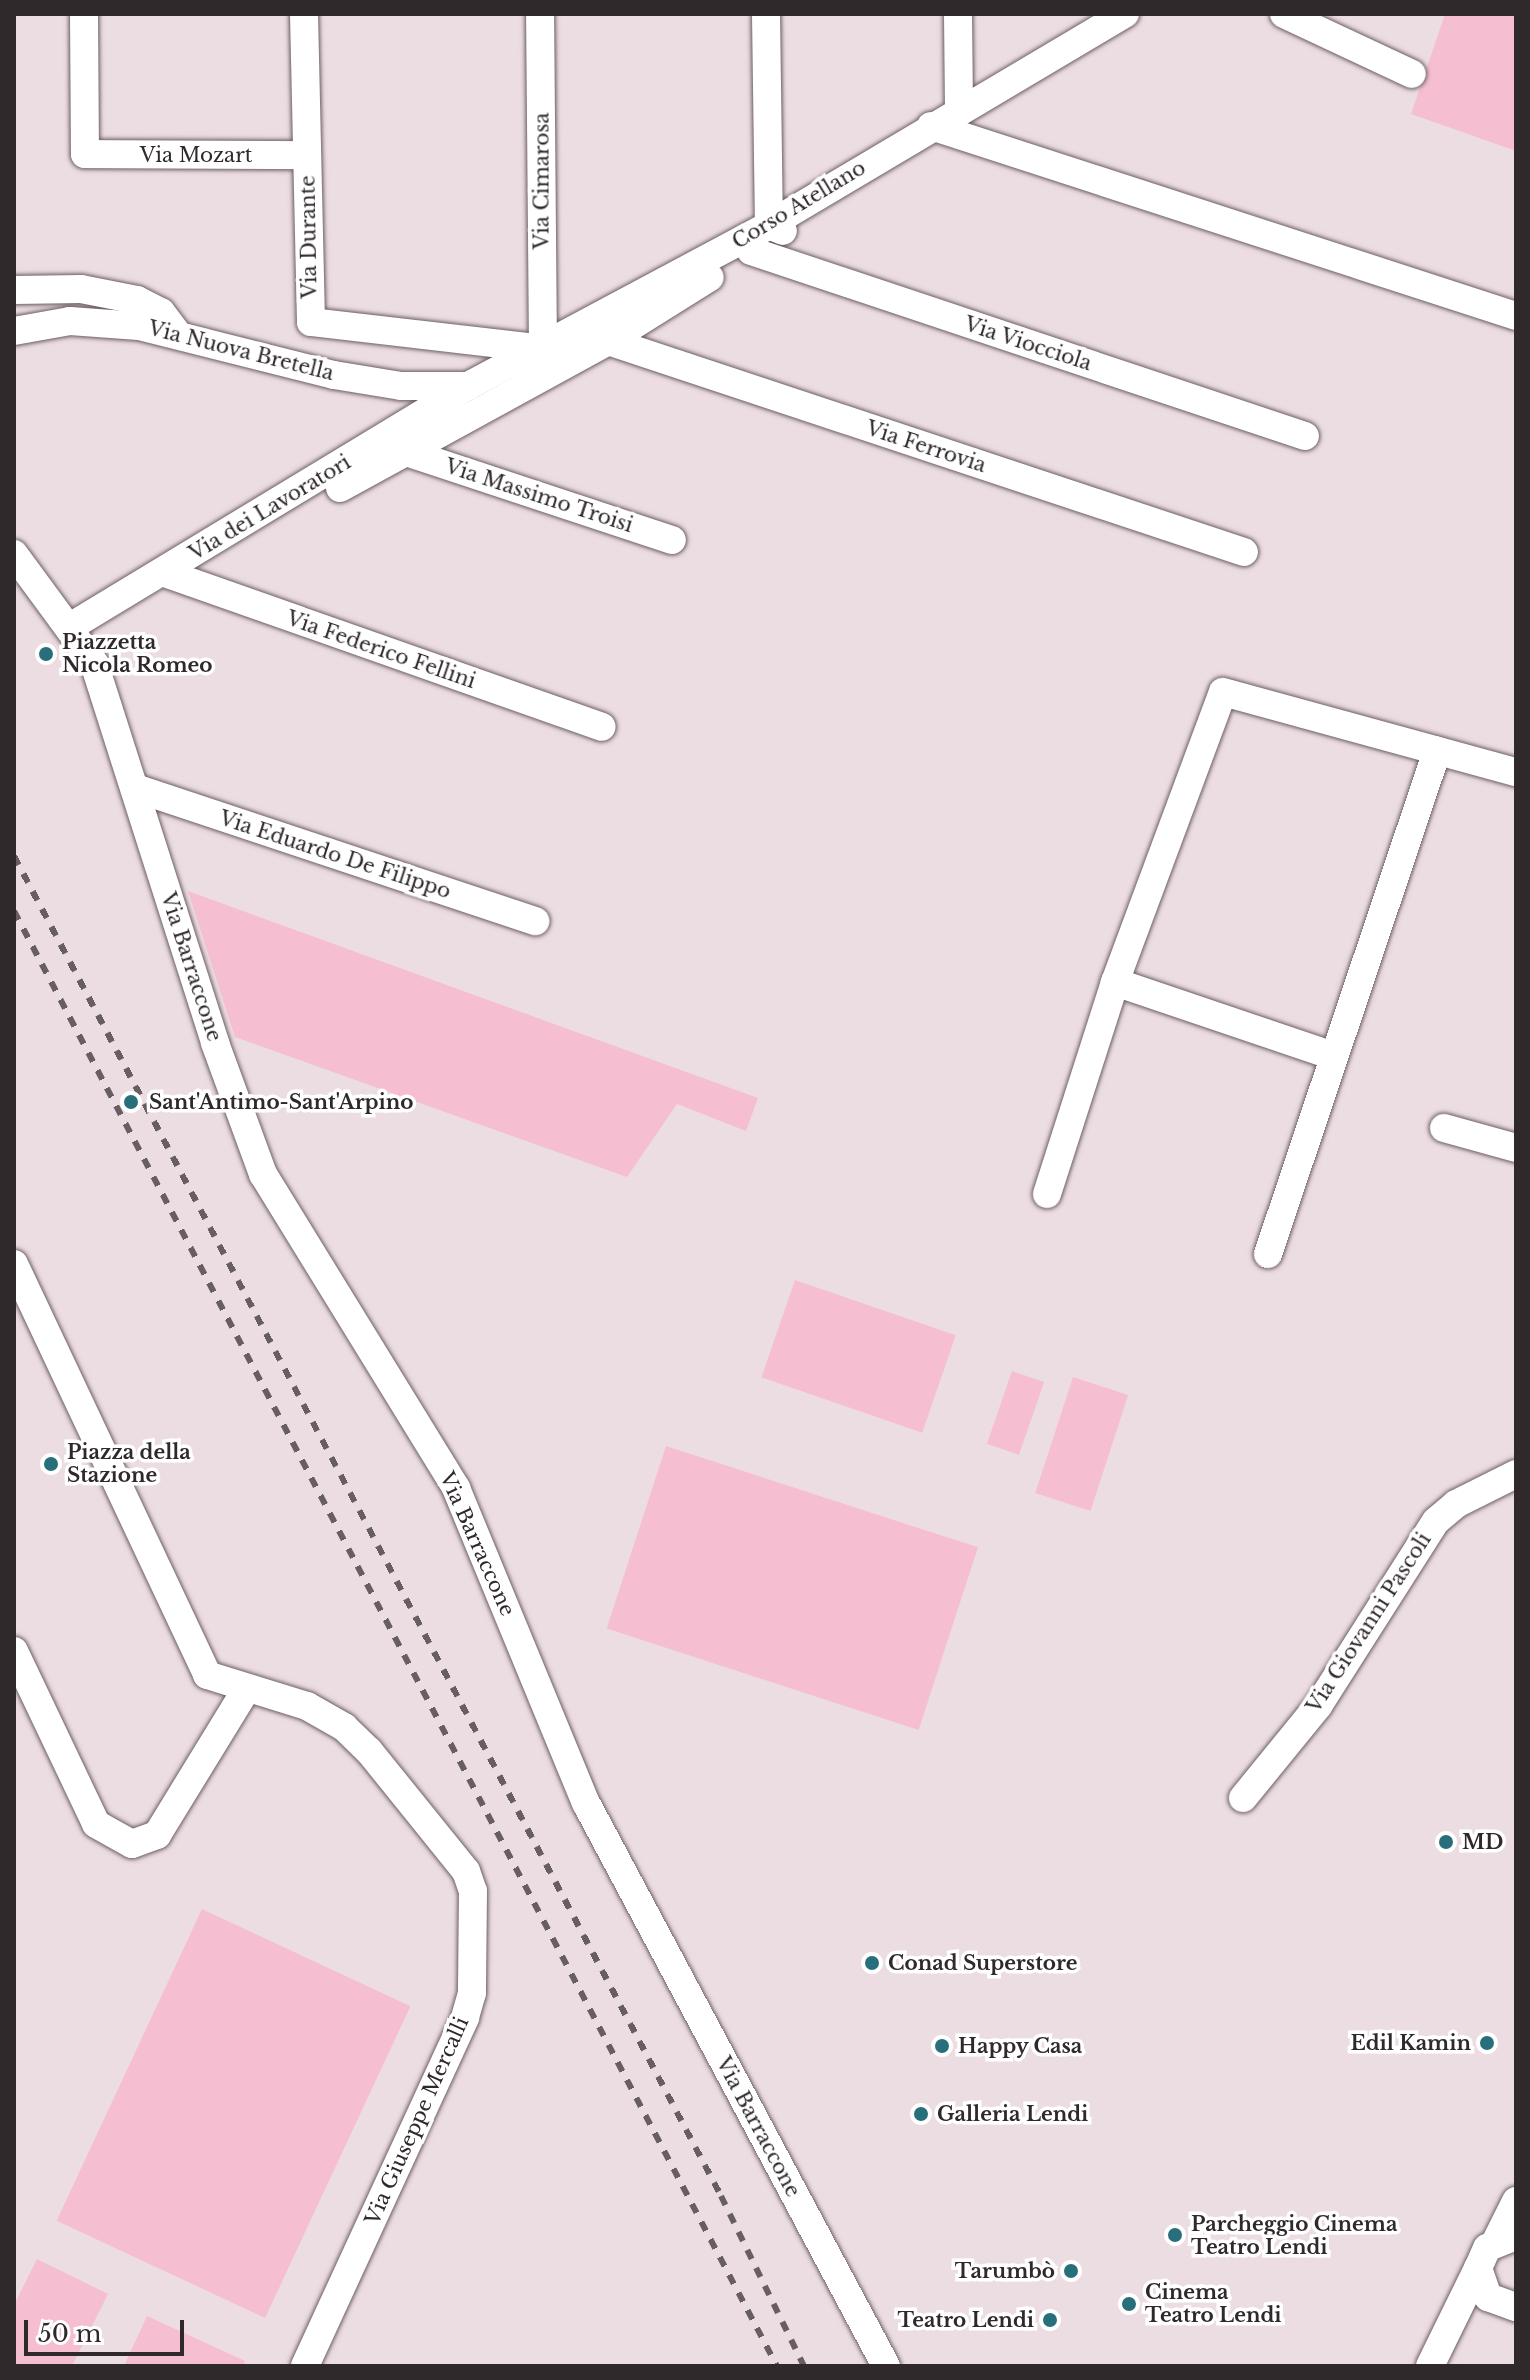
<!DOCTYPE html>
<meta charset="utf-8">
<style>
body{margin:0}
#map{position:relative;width:1530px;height:2380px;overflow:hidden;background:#ecdde2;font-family:"Libre Baskerville",serif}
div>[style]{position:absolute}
.green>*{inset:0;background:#f6bfd1;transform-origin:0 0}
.roads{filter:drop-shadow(0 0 2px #6c5f63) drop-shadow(0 0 2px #6c5f63)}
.minor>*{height:28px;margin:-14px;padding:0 14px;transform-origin:14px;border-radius:14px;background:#fff}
.rail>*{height:6px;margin-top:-3px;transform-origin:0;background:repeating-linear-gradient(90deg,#675e61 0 10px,transparent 0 20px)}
.dots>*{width:22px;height:22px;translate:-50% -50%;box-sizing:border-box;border:4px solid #fff;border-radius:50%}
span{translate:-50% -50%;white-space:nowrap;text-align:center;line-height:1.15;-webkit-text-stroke:7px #fff;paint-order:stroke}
.street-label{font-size:20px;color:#2f292b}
.poi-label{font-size:20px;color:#2f292b;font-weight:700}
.left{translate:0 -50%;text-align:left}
.right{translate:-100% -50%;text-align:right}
.frame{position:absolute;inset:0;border:16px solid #2f292b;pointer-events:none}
.scale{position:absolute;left:24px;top:2320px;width:160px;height:36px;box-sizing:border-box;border:4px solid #2f292b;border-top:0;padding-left:10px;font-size:24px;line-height:28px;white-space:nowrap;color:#2f292b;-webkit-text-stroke:6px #fff;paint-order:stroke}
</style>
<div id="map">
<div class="green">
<i style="clip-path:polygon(1445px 14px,1516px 14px,1516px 151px,1411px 114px)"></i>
<i style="clip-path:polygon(188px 891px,758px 1098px,746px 1131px,677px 1104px,627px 1177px,235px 1037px)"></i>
<i style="left:795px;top:1280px;width:170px;height:103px;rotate:19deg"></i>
<i style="left:1012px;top:1371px;width:34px;height:77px;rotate:19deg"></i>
<i style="left:1073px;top:1377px;width:58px;height:122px;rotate:18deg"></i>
<i style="left:666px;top:1446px;width:328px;height:192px;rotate:18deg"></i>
<i style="left:202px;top:1909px;width:230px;height:344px;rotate:25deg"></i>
<i style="clip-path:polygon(37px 2259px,108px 2294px,72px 2366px,14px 2366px,14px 2305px)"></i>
<i style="clip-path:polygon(147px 2316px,245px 2361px,243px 2366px,124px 2366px)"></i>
</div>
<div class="roads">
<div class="minor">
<i style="left:84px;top:14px;width:140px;rotate:89.6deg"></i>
<i style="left:85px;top:154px;width:222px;rotate:0.3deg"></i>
<i style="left:304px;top:14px;width:308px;rotate:88.7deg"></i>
<i style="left:311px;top:322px;width:234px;rotate:6.6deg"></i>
<i style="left:543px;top:349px;width:335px;rotate:-90.5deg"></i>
<i style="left:766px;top:14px;width:211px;rotate:89.2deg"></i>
<i style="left:769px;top:225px;width:15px;rotate:23deg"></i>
<i style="left:958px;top:14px;width:96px;rotate:89.4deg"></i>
<i style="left:1284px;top:14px;width:141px;rotate:25.1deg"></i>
<i style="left:931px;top:126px;width:615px;rotate:17.99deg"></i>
<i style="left:751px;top:251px;width:584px;rotate:18.47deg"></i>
<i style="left:14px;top:290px;width:67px;rotate:-0.9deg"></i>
<i style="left:81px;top:289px;width:57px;rotate:11.1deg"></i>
<i style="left:137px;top:300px;width:27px;rotate:27deg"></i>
<i style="left:161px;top:312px;width:26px;rotate:53deg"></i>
<i style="left:14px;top:331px;width:57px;rotate:-10.1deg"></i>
<i style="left:70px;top:321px;width:69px;rotate:4.1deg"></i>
<i style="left:139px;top:326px;width:201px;rotate:14.1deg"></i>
<i style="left:334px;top:375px;width:68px;rotate:9.3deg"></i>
<i style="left:401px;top:386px;width:67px"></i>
<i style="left:608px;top:341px;width:670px;rotate:18.35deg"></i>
<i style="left:406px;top:452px;width:280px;rotate:18.3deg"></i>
<i style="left:340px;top:488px;width:306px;rotate:-28.7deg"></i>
<i style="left:608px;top:341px;width:120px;rotate:-32.1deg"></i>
<i style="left:14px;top:554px;width:135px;rotate:53.7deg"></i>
<i style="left:94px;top:663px;width:399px;rotate:72.3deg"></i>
<i style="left:215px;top:1043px;width:140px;rotate:69.9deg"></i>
<i style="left:263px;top:1174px;width:369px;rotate:58.4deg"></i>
<i style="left:456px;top:1488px;width:341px;rotate:67.6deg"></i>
<i style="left:586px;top:1803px;width:638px;rotate:61.95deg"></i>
<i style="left:162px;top:572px;width:466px;rotate:19.4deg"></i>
<i style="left:70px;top:627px;width:465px;rotate:-31.2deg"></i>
<i style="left:468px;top:386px;width:341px;rotate:-28.1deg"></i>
<i style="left:769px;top:225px;width:414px;rotate:-30.7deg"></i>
<i style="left:135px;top:788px;width:422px;rotate:18.4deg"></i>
<i style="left:1115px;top:982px;width:230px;rotate:18.7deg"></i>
<i style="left:1444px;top:1128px;width:75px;rotate:15.5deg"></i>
<i style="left:1047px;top:1194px;width:223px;rotate:-72.2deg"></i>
<i style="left:1115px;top:982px;width:309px;rotate:-69.6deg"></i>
<i style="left:1223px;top:692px;width:304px;rotate:15.3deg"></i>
<i style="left:1268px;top:1254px;width:531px;rotate:-71.43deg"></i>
<i style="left:14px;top:1264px;width:454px;rotate:64.8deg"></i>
<i style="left:207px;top:1675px;width:105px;rotate:17.2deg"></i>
<i style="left:307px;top:1706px;width:43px;rotate:29.6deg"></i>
<i style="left:344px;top:1727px;width:35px;rotate:44deg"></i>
<i style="left:369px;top:1751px;width:154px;rotate:51.1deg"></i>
<i style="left:466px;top:1871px;width:21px;rotate:71deg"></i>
<i style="left:473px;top:1891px;width:102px;rotate:90.6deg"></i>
<i style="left:472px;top:1993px;width:26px;rotate:106deg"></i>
<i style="left:465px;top:2018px;width:383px;rotate:114.7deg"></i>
<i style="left:14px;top:1651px;width:191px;rotate:64.6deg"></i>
<i style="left:96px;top:1824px;width:41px;rotate:29.1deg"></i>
<i style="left:132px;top:1844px;width:27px;rotate:-20deg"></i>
<i style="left:157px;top:1835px;width:172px;rotate:-58.5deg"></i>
<i style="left:1243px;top:1798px;width:119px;rotate:-50.8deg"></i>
<i style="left:1318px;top:1706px;width:219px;rotate:-57.5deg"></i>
<i style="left:1436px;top:1521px;width:26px;rotate:-40deg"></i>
<i style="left:1456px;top:1504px;width:67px;rotate:-26.6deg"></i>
<i style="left:1516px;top:2236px;width:31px;rotate:158deg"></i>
<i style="left:1487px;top:2248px;width:22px;rotate:114deg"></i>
<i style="left:1478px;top:2268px;width:31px;rotate:71deg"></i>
<i style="left:1488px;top:2297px;width:30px;rotate:20deg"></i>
<i style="left:1496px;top:2241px;width:45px;rotate:-63.4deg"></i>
<i style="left:1430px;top:2366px;width:109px;rotate:-63.9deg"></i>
</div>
</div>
<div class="rail">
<i style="left:14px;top:856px;width:1515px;rotate:62.18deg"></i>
<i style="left:721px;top:2196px;width:189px;rotate:64deg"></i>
<i style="left:14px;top:911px;width:1643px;rotate:62.33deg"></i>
</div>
<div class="dots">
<i style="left:46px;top:654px;background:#286f7c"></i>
<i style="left:131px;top:1102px;background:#286f7c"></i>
<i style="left:51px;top:1464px;background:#286f7c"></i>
<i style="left:1446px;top:1842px;background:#286f7c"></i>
<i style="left:872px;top:1963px;background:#286f7c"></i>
<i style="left:1487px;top:2043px;background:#286f7c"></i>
<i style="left:942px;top:2046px;background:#286f7c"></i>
<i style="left:921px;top:2114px;background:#286f7c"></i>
<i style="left:1175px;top:2235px;background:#286f7c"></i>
<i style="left:1071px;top:2271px;background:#286f7c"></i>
<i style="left:1129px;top:2304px;background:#286f7c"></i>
<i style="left:1050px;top:2320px;background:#286f7c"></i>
</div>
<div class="street-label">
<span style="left:196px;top:155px">Via Mozart</span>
<span style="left:542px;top:181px;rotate:-90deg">Via Cimarosa</span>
<span style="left:799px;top:205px;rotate:-31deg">Corso Atellano</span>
<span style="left:309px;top:237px;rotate:-91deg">Via Durante</span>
<span style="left:1028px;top:344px;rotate:18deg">Via Viocciola</span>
<span style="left:241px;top:351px;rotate:14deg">Via Nuova Bretella</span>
<span style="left:926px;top:447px;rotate:18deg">Via Ferrovia</span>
<span style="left:539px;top:496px;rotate:18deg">Via Massimo Troisi</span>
<span style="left:270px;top:508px;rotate:-31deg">Via dei Lavoratori</span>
<span style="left:381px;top:650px;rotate:19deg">Via Federico Fellini</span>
<span style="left:335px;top:855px;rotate:18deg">Via Eduardo De Filippo</span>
<span style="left:191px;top:967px;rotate:72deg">Via Barraccone</span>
<span style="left:477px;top:1544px;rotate:66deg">Via Barraccone</span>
<span style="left:1369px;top:1623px;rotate:-57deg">Via Giovanni Pascoli</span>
<span style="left:417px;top:2121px;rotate:-66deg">Via Giuseppe Mercalli</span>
<span style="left:758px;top:2127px;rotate:62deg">Via Barraccone</span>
</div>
<div class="poi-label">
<span class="left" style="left:62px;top:654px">Piazzetta<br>Nicola Romeo</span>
<span class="left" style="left:149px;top:1102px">Sant'Antimo-Sant'Arpino</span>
<span class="left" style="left:67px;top:1464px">Piazza della<br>Stazione</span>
<span class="left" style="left:1462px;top:1842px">MD</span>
<span class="left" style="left:888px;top:1963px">Conad Superstore</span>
<span class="right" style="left:1471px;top:2043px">Edil Kamin</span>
<span class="left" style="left:958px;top:2046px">Happy Casa</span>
<span class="left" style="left:937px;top:2114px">Galleria Lendi</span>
<span class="left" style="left:1191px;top:2236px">Parcheggio Cinema<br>Teatro Lendi</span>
<span class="right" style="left:1055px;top:2271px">Tarumbò</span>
<span class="left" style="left:1145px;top:2304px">Cinema<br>Teatro Lendi</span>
<span class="right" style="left:1034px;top:2320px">Teatro Lendi</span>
</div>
<div class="frame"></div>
<div class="scale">50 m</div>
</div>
